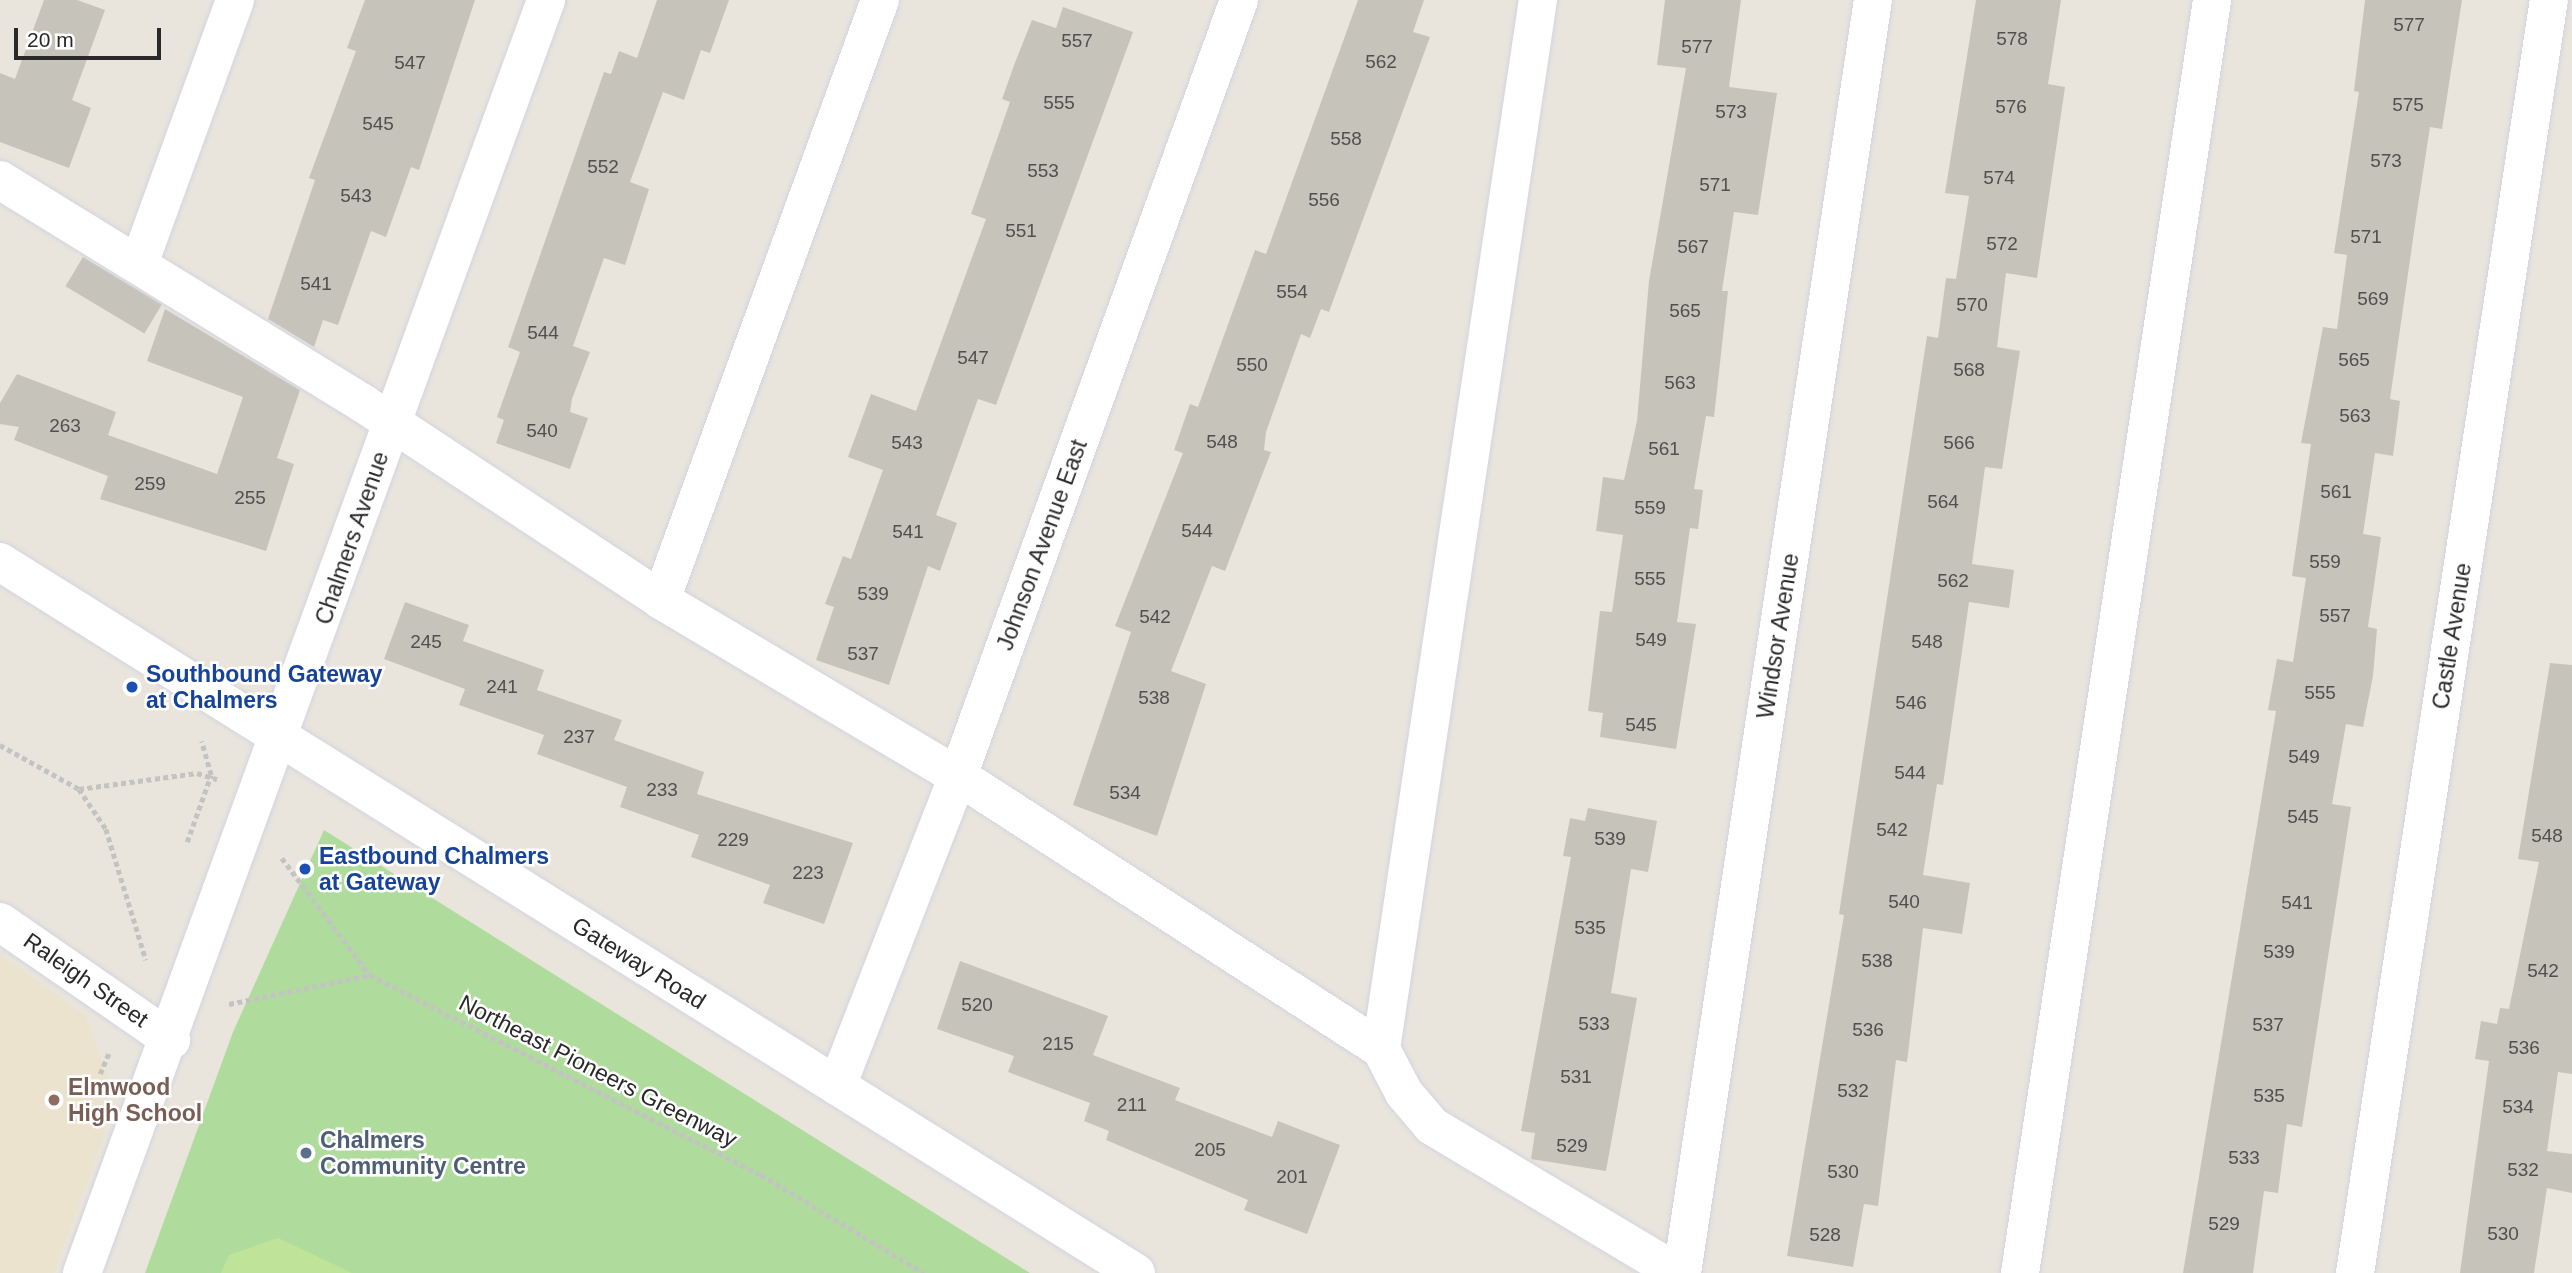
<!DOCTYPE html>
<style>
body{margin:0}
#map{position:relative;width:2572px;height:1273px;overflow:hidden;background:#eae5dc;font-family:Helvetica,sans-serif}
div>[style]{position:absolute}
.education>*{inset:0;background:#ebe3cd}
.green>*{inset:0;background:#afdc9d}
.pitch>*{inset:0;background:#c0e39a}
.building>*{inset:0;background:#c6c3bb;transform-origin:0 0}
.path>*{height:4.5px;margin-top:-2.25px;transform-origin:0;background:repeating-linear-gradient(90deg,#c3c3c3 0 5px,transparent 0 8.5px)}
.roads{filter:drop-shadow(0 0 2px #d2d4e1) drop-shadow(0 0 2px #d2d4e1)}
.minor>*{height:38px;margin:-19px;padding:0 19px;transform-origin:19px;border-radius:19px;background:#fff}
.dots>*{width:19px;height:19px;translate:-50% -50%;box-sizing:border-box;border:4px solid #fff;border-radius:50%}
span{translate:-50% -50%;white-space:nowrap;text-align:center;line-height:1.15;-webkit-text-stroke:5px #fff;paint-order:stroke}
.number-label{font-size:19px;color:#50504e}
.number-label span{-webkit-text-stroke-width:0}
.street-label{font-size:23px;color:#292929}
.transit-label{font-size:23px;color:#164399;font-weight:700}
.left{translate:0 -50%;text-align:left}
.education-label{font-size:23px;color:#785e54;font-weight:700}
.service-label{font-size:23px;color:#4e5e75;font-weight:700}
.scale{position:absolute;left:14px;top:28px;width:147px;height:32px;box-sizing:border-box;border:4px solid #292929;border-top:0;padding-left:9px;font-size:21px;line-height:24px;white-space:nowrap;color:#292929;-webkit-text-stroke:5px #fff;paint-order:stroke}
</style>
<div id="map">
<div class="education">
<i style="clip-path:polygon(0 954px,85px 1015px,109px 1080px,103px 1139px,54px 1273px,0 1273px)"></i>
</div>
<div class="green">
<i style="clip-path:polygon(324px 830px,1030px 1273px,145px 1273px,233px 1032px)"></i>
</div>
<div class="pitch">
<i style="clip-path:polygon(278px 1238px,352px 1273px,221px 1273px,229px 1255px)"></i>
</div>
<div class="building">
<i style="clip-path:polygon(44px 0,77px 0,105px 10px,72px 100px,91px 108px,69px 168px,0 142px,0 73px,15px 79px)"></i>
<i style="clip-path:polygon(365px 0,475px 0,419px 170px,411px 167px,386px 237px,371px 231px,338px 325px,323px 320px,314px 347px,268px 319px,315px 180px,309px 178px,356px 51px,347px 48px)"></i>
<i style="clip-path:polygon(657px 0,729px 0,710px 53px,701px 50px,684px 100px,663px 92px,630px 182px,649px 189px,625px 265px,604px 258px,573px 346px,590px 352px,572px 399px,570px 412px,588px 418px,570px 469px,496px 443px,504px 420px,497px 417px,520px 352px,508px 347px,604px 72px,611px 74px,619px 51px,637px 58px)"></i>
<i style="clip-path:polygon(1358px 0,1424px 0,1413px 32px,1430px 37px,1329px 312px,1321px 309px,1310px 338px,1301px 334px,1266px 432px,1264px 450px,1271px 452px,1225px 571px,1212px 566px,1171px 671px,1206px 684px,1157px 836px,1073px 805px,1131px 632px,1115px 626px,1183px 453px,1174px 450px,1190px 404px,1198px 407px,1255px 250px,1266px 254px)"></i>
<i style="clip-path:polygon(1665px 0,1741px 0,1729px 87px,1777px 93px,1758px 215px,1734px 212px,1722px 291px,1728px 291px,1714px 417px,1706px 416px,1694px 489px,1703px 490px,1698px 529px,1690px 528px,1677px 622px,1696px 624px,1676px 749px,1600px 737px,1603px 713px,1588px 711px,1600px 611px,1612px 612px,1623px 535px,1596px 531px,1603px 477px,1624px 480px,1637px 421px,1649px 281px,1686px 68px,1657px 65px)"></i>
<i style="clip-path:polygon(1976px 0,2061px 0,2048px 84px,2065px 87px,2037px 278px,2006px 273px,1997px 347px,2020px 351px,2002px 469px,1985px 467px,1972px 564px,2014px 570px,2009px 608px,1969px 602px,1943px 785px,1937px 784px,1923px 875px,1970px 883px,1962px 934px,1923px 928px,1907px 1062px,1896px 1060px,1878px 1206px,1864px 1204px,1853px 1267px,1787px 1256px,1844px 915px,1839px 914px,1927px 336px,1938px 338px,1946px 278px,1956px 279px,1969px 196px,1945px 193px)"></i>
<i style="clip-path:polygon(2365px 0,2462px 0,2442px 129px,2430px 127px,2416px 218px,2390px 399px,2400px 401px,2393px 456px,2375px 453px,2363px 534px,2381px 537px,2368px 627px,2377px 629px,2373px 676px,2363px 727px,2346px 724px,2332px 804px,2351px 807px,2302px 1127px,2287px 1124px,2278px 1193px,2264px 1191px,2253px 1273px,2183px 1273px,2276px 711px,2268px 710px,2277px 659px,2293px 662px,2306px 578px,2292px 576px,2311px 444px,2301px 443px,2323px 327px,2337px 329px,2347px 255px,2334px 253px,2359px 92px,2354px 91px)"></i>
<i style="clip-path:polygon(1063px 7px,1133px 32px,996px 405px,978px 399px,936px 515px,957px 523px,940px 571px,928px 566px,889px 685px,816px 660px,834px 607px,825px 604px,843px 556px,851px 559px,883px 470px,848px 457px,871px 394px,916px 411px,986px 219px,971px 214px,1010px 102px,1002px 99px,1016px 60px,1032px 20px,1056px 28px)"></i>
<i style="left:83px;top:257px;width:92px;height:34px;rotate:31deg"></i>
<i style="clip-path:polygon(165px 309px,300px 390px,277px 458px,294px 464px,266px 551px,100px 499px,108px 476px,14px 440px,19px 427px,0 424px,0 403px,17px 374px,116px 412px,108px 435px,217px 474px,243px 397px,147px 361px)"></i>
<i style="clip-path:polygon(405px 602px,469px 625px,463px 641px,544px 670px,537px 690px,622px 720px,614px 740px,704px 772px,697px 794px,853px 843px,824px 924px,763px 903px,770px 885px,691px 857px,699px 835px,620px 807px,627px 787px,537px 754px,544px 735px,459px 705px,465px 689px,384px 659px)"></i>
<i style="clip-path:polygon(2550px 663px,2572px 665px,2572px 1074px,2558px 1072px,2547px 1151px,2572px 1154px,2572px 1193px,2547px 1188px,2534px 1273px,2460px 1273px,2489px 1061px,2475px 1059px,2481px 1021px,2497px 1024px,2500px 1008px,2509px 1009px,2539px 862px,2518px 859px)"></i>
<i style="clip-path:polygon(1588px 808px,1657px 821px,1648px 872px,1631px 869px,1611px 993px,1637px 998px,1606px 1171px,1531px 1159px,1535px 1133px,1521px 1131px,1571px 857px,1563px 856px,1570px 818px,1585px 821px)"></i>
<i style="clip-path:polygon(960px 961px,1108px 1016px,1093px 1055px,1180px 1088px,1175px 1100px,1272px 1137px,1278px 1121px,1340px 1145px,1307px 1234px,1244px 1210px,1248px 1200px,1106px 1140px,1109px 1131px,1084px 1121px,1090px 1103px,1008px 1072px,1014px 1056px,937px 1029px)"></i>
</div>
<div class="path">
<i style="left:0;top:745px;width:90px;rotate:29.1deg"></i>
<i style="left:79px;top:789px;width:119px;rotate:-7.7deg"></i>
<i style="left:197px;top:773px;width:21px;rotate:17deg"></i>
<i style="left:79px;top:789px;width:48px;rotate:56deg"></i>
<i style="left:106px;top:829px;width:137px;rotate:73deg"></i>
<i style="left:187px;top:842px;width:71px;rotate:-70.3deg"></i>
<i style="left:211px;top:775px;width:35px;rotate:-106deg"></i>
<i style="left:282px;top:858px;width:146px;rotate:53.1deg"></i>
<i style="left:370px;top:975px;width:439px;rotate:27.1deg"></i>
<i style="left:761px;top:1175px;width:190px;rotate:31deg"></i>
<i style="left:229px;top:1004px;width:144px;rotate:-11.6deg"></i>
<i style="left:100px;top:1074px;width:25px;rotate:-67deg"></i>
</div>
<div class="roads">
<div class="minor">
<i style="left:0;top:180px;width:427px;rotate:31.6deg"></i>
<i style="left:364px;top:404px;width:356px;rotate:33.4deg"></i>
<i style="left:661px;top:600px;width:345px;rotate:30.7deg"></i>
<i style="left:958px;top:776px;width:503px;rotate:32.84deg"></i>
<i style="left:1381px;top:1049px;width:1061px;rotate:-81.49deg"></i>
<i style="left:139px;top:264px;width:281px;rotate:-70deg"></i>
<i style="left:0;top:562px;width:1340px;rotate:32.04deg"></i>
<i style="left:661px;top:600px;width:639px;rotate:-69.95deg"></i>
<i style="left:0;top:922px;width:208px;rotate:34.6deg"></i>
<i style="left:1381px;top:1049px;width:50px;rotate:62.4deg"></i>
<i style="left:1404px;top:1093px;width:43px;rotate:49.7deg"></i>
<i style="left:1432px;top:1126px;width:287px;rotate:30.9deg"></i>
<i style="left:837px;top:1086px;width:333px;rotate:-68.7deg"></i>
<i style="left:958px;top:776px;width:825px;rotate:-70.09deg"></i>
<i style="left:82px;top:1273px;width:1355px;rotate:-69.97deg"></i>
<i style="left:1682px;top:1273px;width:1287px;rotate:-81.47deg"></i>
<i style="left:2020px;top:1273px;width:1287px;rotate:-81.42deg"></i>
<i style="left:2355px;top:1273px;width:1288px;rotate:-81.34deg"></i>
</div>
</div>
<div class="dots">
<i style="left:132px;top:687px;background:#1a4fb4"></i>
<i style="left:305px;top:869px;background:#1a4fb4"></i>
<i style="left:54px;top:1100px;background:#8d6e63"></i>
<i style="left:306px;top:1153px;background:#5c6f8a"></i>
</div>
<div class="number-label">
<span style="left:2409px;top:25px">577</span>
<span style="left:2012px;top:39px">578</span>
<span style="left:1077px;top:41px">557</span>
<span style="left:1697px;top:47px">577</span>
<span style="left:1381px;top:62px">562</span>
<span style="left:410px;top:63px">547</span>
<span style="left:1059px;top:103px">555</span>
<span style="left:2408px;top:105px">575</span>
<span style="left:2011px;top:107px">576</span>
<span style="left:1731px;top:112px">573</span>
<span style="left:378px;top:124px">545</span>
<span style="left:1346px;top:139px">558</span>
<span style="left:2386px;top:161px">573</span>
<span style="left:603px;top:167px">552</span>
<span style="left:1043px;top:171px">553</span>
<span style="left:1999px;top:178px">574</span>
<span style="left:1715px;top:185px">571</span>
<span style="left:356px;top:196px">543</span>
<span style="left:1324px;top:200px">556</span>
<span style="left:1021px;top:231px">551</span>
<span style="left:2366px;top:237px">571</span>
<span style="left:2002px;top:244px">572</span>
<span style="left:1693px;top:247px">567</span>
<span style="left:316px;top:284px">541</span>
<span style="left:1292px;top:292px">554</span>
<span style="left:2373px;top:299px">569</span>
<span style="left:1972px;top:305px">570</span>
<span style="left:1685px;top:311px">565</span>
<span style="left:543px;top:333px">544</span>
<span style="left:973px;top:358px">547</span>
<span style="left:2354px;top:360px">565</span>
<span style="left:1252px;top:365px">550</span>
<span style="left:1969px;top:370px">568</span>
<span style="left:1680px;top:383px">563</span>
<span style="left:2355px;top:416px">563</span>
<span style="left:65px;top:426px">263</span>
<span style="left:542px;top:431px">540</span>
<span style="left:1222px;top:442px">548</span>
<span style="left:907px;top:443px">543</span>
<span style="left:1959px;top:443px">566</span>
<span style="left:1664px;top:449px">561</span>
<span style="left:150px;top:484px">259</span>
<span style="left:2336px;top:492px">561</span>
<span style="left:250px;top:498px">255</span>
<span style="left:1943px;top:502px">564</span>
<span style="left:1650px;top:508px">559</span>
<span style="left:1197px;top:531px">544</span>
<span style="left:908px;top:532px">541</span>
<span style="left:2325px;top:562px">559</span>
<span style="left:1650px;top:579px">555</span>
<span style="left:1953px;top:581px">562</span>
<span style="left:873px;top:594px">539</span>
<span style="left:2335px;top:616px">557</span>
<span style="left:1155px;top:617px">542</span>
<span style="left:1651px;top:640px">549</span>
<span style="left:426px;top:642px">245</span>
<span style="left:1927px;top:642px">548</span>
<span style="left:863px;top:654px">537</span>
<span style="left:502px;top:687px">241</span>
<span style="left:2320px;top:693px">555</span>
<span style="left:1154px;top:698px">538</span>
<span style="left:1911px;top:703px">546</span>
<span style="left:1641px;top:725px">545</span>
<span style="left:579px;top:737px">237</span>
<span style="left:2304px;top:757px">549</span>
<span style="left:1910px;top:773px">544</span>
<span style="left:662px;top:790px">233</span>
<span style="left:1125px;top:793px">534</span>
<span style="left:2303px;top:817px">545</span>
<span style="left:1892px;top:830px">542</span>
<span style="left:2547px;top:836px">548</span>
<span style="left:1610px;top:839px">539</span>
<span style="left:733px;top:840px">229</span>
<span style="left:808px;top:873px">223</span>
<span style="left:1904px;top:902px">540</span>
<span style="left:2297px;top:903px">541</span>
<span style="left:1590px;top:928px">535</span>
<span style="left:2279px;top:952px">539</span>
<span style="left:1877px;top:961px">538</span>
<span style="left:2543px;top:971px">542</span>
<span style="left:977px;top:1005px">520</span>
<span style="left:1594px;top:1024px">533</span>
<span style="left:2268px;top:1025px">537</span>
<span style="left:1868px;top:1030px">536</span>
<span style="left:1058px;top:1044px">215</span>
<span style="left:2524px;top:1048px">536</span>
<span style="left:1576px;top:1077px">531</span>
<span style="left:1853px;top:1091px">532</span>
<span style="left:2269px;top:1096px">535</span>
<span style="left:1132px;top:1105px">211</span>
<span style="left:2518px;top:1107px">534</span>
<span style="left:1572px;top:1146px">529</span>
<span style="left:1210px;top:1150px">205</span>
<span style="left:2244px;top:1158px">533</span>
<span style="left:2523px;top:1170px">532</span>
<span style="left:1843px;top:1172px">530</span>
<span style="left:1292px;top:1177px">201</span>
<span style="left:2224px;top:1224px">529</span>
<span style="left:2503px;top:1234px">530</span>
<span style="left:1825px;top:1235px">528</span>
</div>
<div class="street-label">
<span style="left:352px;top:538px;rotate:-71deg">Chalmers Avenue</span>
<span style="left:1042px;top:545px;rotate:-70deg">Johnson Avenue East</span>
<span style="left:1778px;top:636px;rotate:-81deg">Windsor Avenue</span>
<span style="left:2452px;top:636px;rotate:-81deg">Castle Avenue</span>
<span style="left:639px;top:963px;rotate:32deg">Gateway Road</span>
<span style="left:86px;top:980px;rotate:35deg">Raleigh Street</span>
<span style="left:598px;top:1071px;rotate:27deg">Northeast Pioneers Greenway</span>
</div>
<div class="transit-label">
<span class="left" style="left:146px;top:687px">Southbound Gateway<br>at Chalmers</span>
<span class="left" style="left:319px;top:869px">Eastbound Chalmers<br>at Gateway</span>
</div>
<div class="education-label">
<span class="left" style="left:68px;top:1100px">Elmwood<br>High School</span>
</div>
<div class="service-label">
<span class="left" style="left:320px;top:1153px">Chalmers<br>Community Centre</span>
</div>
<div class="scale">20 m</div>
</div>
